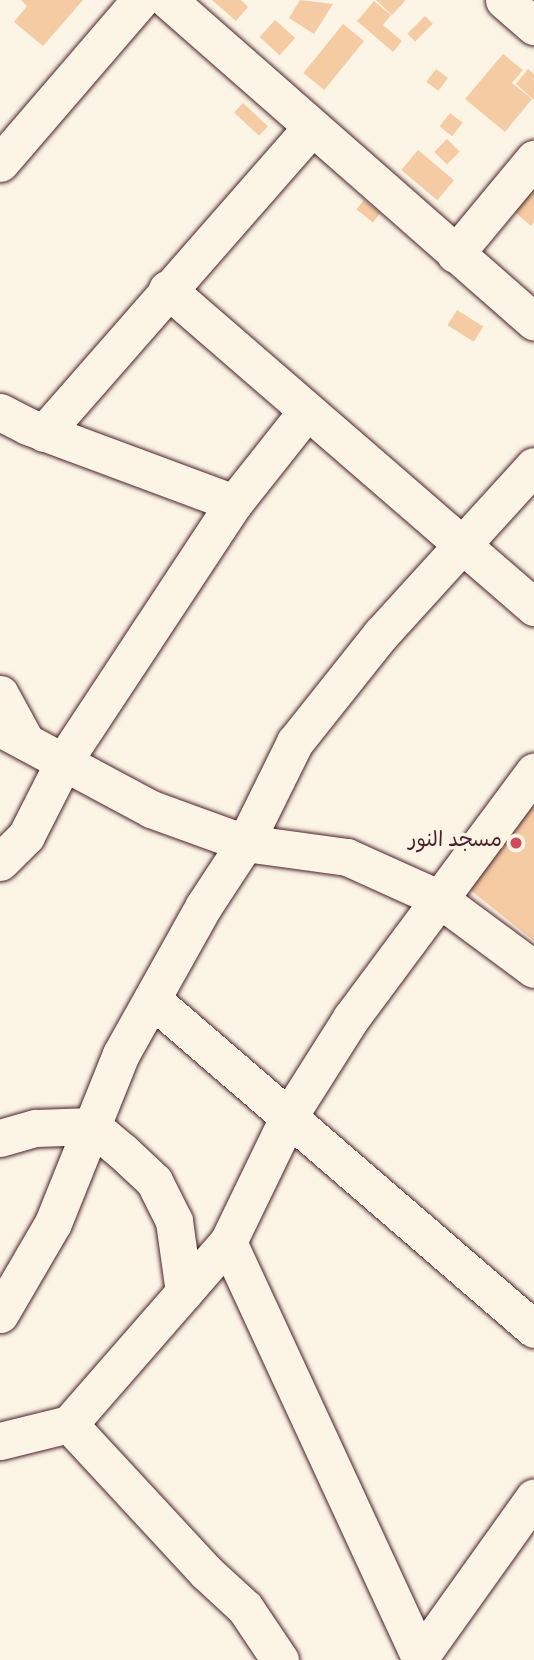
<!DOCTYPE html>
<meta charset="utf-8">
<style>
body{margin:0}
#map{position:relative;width:534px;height:1660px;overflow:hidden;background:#fcf5e5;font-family:"Gochi Hand","Playpen Sans Arabic",sans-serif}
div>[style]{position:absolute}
.building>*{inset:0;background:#f5cba4;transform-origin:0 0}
.roads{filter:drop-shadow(0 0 2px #4a1f2b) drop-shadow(0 0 2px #4a1f2b)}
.minor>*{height:37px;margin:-18.5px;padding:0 18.5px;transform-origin:18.5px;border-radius:18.5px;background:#fcf5e5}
.dots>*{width:19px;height:19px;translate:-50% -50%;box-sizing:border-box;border:4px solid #fcf5e5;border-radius:50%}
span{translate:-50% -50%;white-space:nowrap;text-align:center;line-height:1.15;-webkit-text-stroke:7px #fcf5e5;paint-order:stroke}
.poi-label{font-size:21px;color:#4a1f2b}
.right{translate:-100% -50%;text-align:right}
</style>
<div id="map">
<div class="building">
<i style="clip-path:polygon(21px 0,83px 0,43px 46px,14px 22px,27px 6px)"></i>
<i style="clip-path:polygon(212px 0,241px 0,248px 7px,236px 21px)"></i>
<i style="clip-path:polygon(300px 0,333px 4px,314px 34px,289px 18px)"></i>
<i style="clip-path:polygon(376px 0,404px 0,405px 1px,392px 15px)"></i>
<i style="clip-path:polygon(374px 1px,391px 15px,383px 25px,402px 41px,393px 52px,357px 21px)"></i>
<i style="left:425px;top:16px;width:11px;height:25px;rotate:45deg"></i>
<i style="left:275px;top:20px;width:27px;height:23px;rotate:42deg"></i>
<i style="left:343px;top:24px;width:27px;height:63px;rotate:39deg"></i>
<i style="clip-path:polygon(503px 54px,523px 70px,512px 83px,532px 99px,505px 132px,465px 99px)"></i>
<i style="left:436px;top:69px;width:15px;height:16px;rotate:37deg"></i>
<i style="clip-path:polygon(528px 69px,534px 74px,534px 100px,516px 84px)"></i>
<i style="left:243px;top:103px;width:34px;height:13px;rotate:43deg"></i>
<i style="left:450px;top:113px;width:16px;height:17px;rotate:38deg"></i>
<i style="left:447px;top:139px;width:18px;height:18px;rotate:45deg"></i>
<i style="left:418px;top:150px;width:47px;height:26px;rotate:40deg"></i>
<i style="clip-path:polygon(534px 186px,534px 222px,531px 226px,509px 207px)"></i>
<i style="left:364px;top:200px;width:21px;height:12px;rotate:39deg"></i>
<i style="left:457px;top:310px;width:31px;height:18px;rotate:32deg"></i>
<i style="clip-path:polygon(534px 801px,534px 941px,464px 885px)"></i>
</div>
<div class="roads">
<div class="minor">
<i style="left:168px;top:0;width:487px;rotate:41.3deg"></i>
<i style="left:504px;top:0;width:40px;rotate:41deg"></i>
<i style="left:0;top:163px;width:215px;rotate:-49.3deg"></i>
<i style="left:455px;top:254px;width:124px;rotate:-50.3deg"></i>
<i style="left:167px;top:289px;width:486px;rotate:40.9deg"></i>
<i style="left:0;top:412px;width:30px;rotate:27deg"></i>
<i style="left:27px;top:426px;width:221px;rotate:20.4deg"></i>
<i style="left:44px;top:433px;width:404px;rotate:-48.8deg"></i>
<i style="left:0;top:694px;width:52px;rotate:61.5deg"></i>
<i style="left:0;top:728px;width:171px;rotate:28.2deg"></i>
<i style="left:151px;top:809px;width:100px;rotate:19.9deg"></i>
<i style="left:245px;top:843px;width:103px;rotate:7.8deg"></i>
<i style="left:347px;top:857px;width:100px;rotate:24.3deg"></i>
<i style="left:438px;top:898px;width:119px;rotate:36.5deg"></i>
<i style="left:0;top:862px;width:37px;rotate:-45deg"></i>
<i style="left:26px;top:836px;width:86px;rotate:-63.1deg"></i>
<i style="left:65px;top:759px;width:307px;rotate:-56.6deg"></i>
<i style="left:234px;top:503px;width:116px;rotate:-51.6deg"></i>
<i style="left:154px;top:1001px;width:502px;rotate:40.8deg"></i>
<i style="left:0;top:1138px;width:37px;rotate:-16deg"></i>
<i style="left:36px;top:1128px;width:56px;rotate:-2deg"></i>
<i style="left:92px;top:1126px;width:39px;rotate:40deg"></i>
<i style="left:122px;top:1151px;width:44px;rotate:43.2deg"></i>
<i style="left:154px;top:1181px;width:45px;rotate:63.4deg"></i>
<i style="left:174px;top:1221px;width:72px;rotate:82deg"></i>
<i style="left:228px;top:1242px;width:460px;rotate:65.2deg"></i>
<i style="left:0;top:1314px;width:105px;rotate:-59.8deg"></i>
<i style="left:53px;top:1223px;width:182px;rotate:-68.1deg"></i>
<i style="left:121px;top:1054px;width:168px;rotate:-60.8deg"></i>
<i style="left:203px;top:907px;width:77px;rotate:-56.7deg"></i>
<i style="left:245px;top:843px;width:113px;rotate:-63.7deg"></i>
<i style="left:295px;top:742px;width:138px;rotate:-51.5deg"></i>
<i style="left:381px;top:634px;width:227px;rotate:-47.7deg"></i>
<i style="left:69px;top:1424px;width:202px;rotate:47.2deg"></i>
<i style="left:206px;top:1572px;width:53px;rotate:42.7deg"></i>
<i style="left:245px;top:1608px;width:63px;rotate:56.1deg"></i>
<i style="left:0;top:1441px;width:71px;rotate:-13.8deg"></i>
<i style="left:69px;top:1424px;width:242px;rotate:-48.9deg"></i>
<i style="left:228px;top:1242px;width:140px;rotate:-64.2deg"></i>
<i style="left:289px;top:1116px;width:116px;rotate:-57.7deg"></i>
<i style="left:351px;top:1018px;width:307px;rotate:-53.4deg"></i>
<i style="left:420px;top:1657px;width:196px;rotate:-54.5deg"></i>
</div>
</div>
<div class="dots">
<i style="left:516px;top:843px;background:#d1495b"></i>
</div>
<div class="poi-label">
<span class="right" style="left:502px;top:843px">مسجد النور</span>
</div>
</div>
